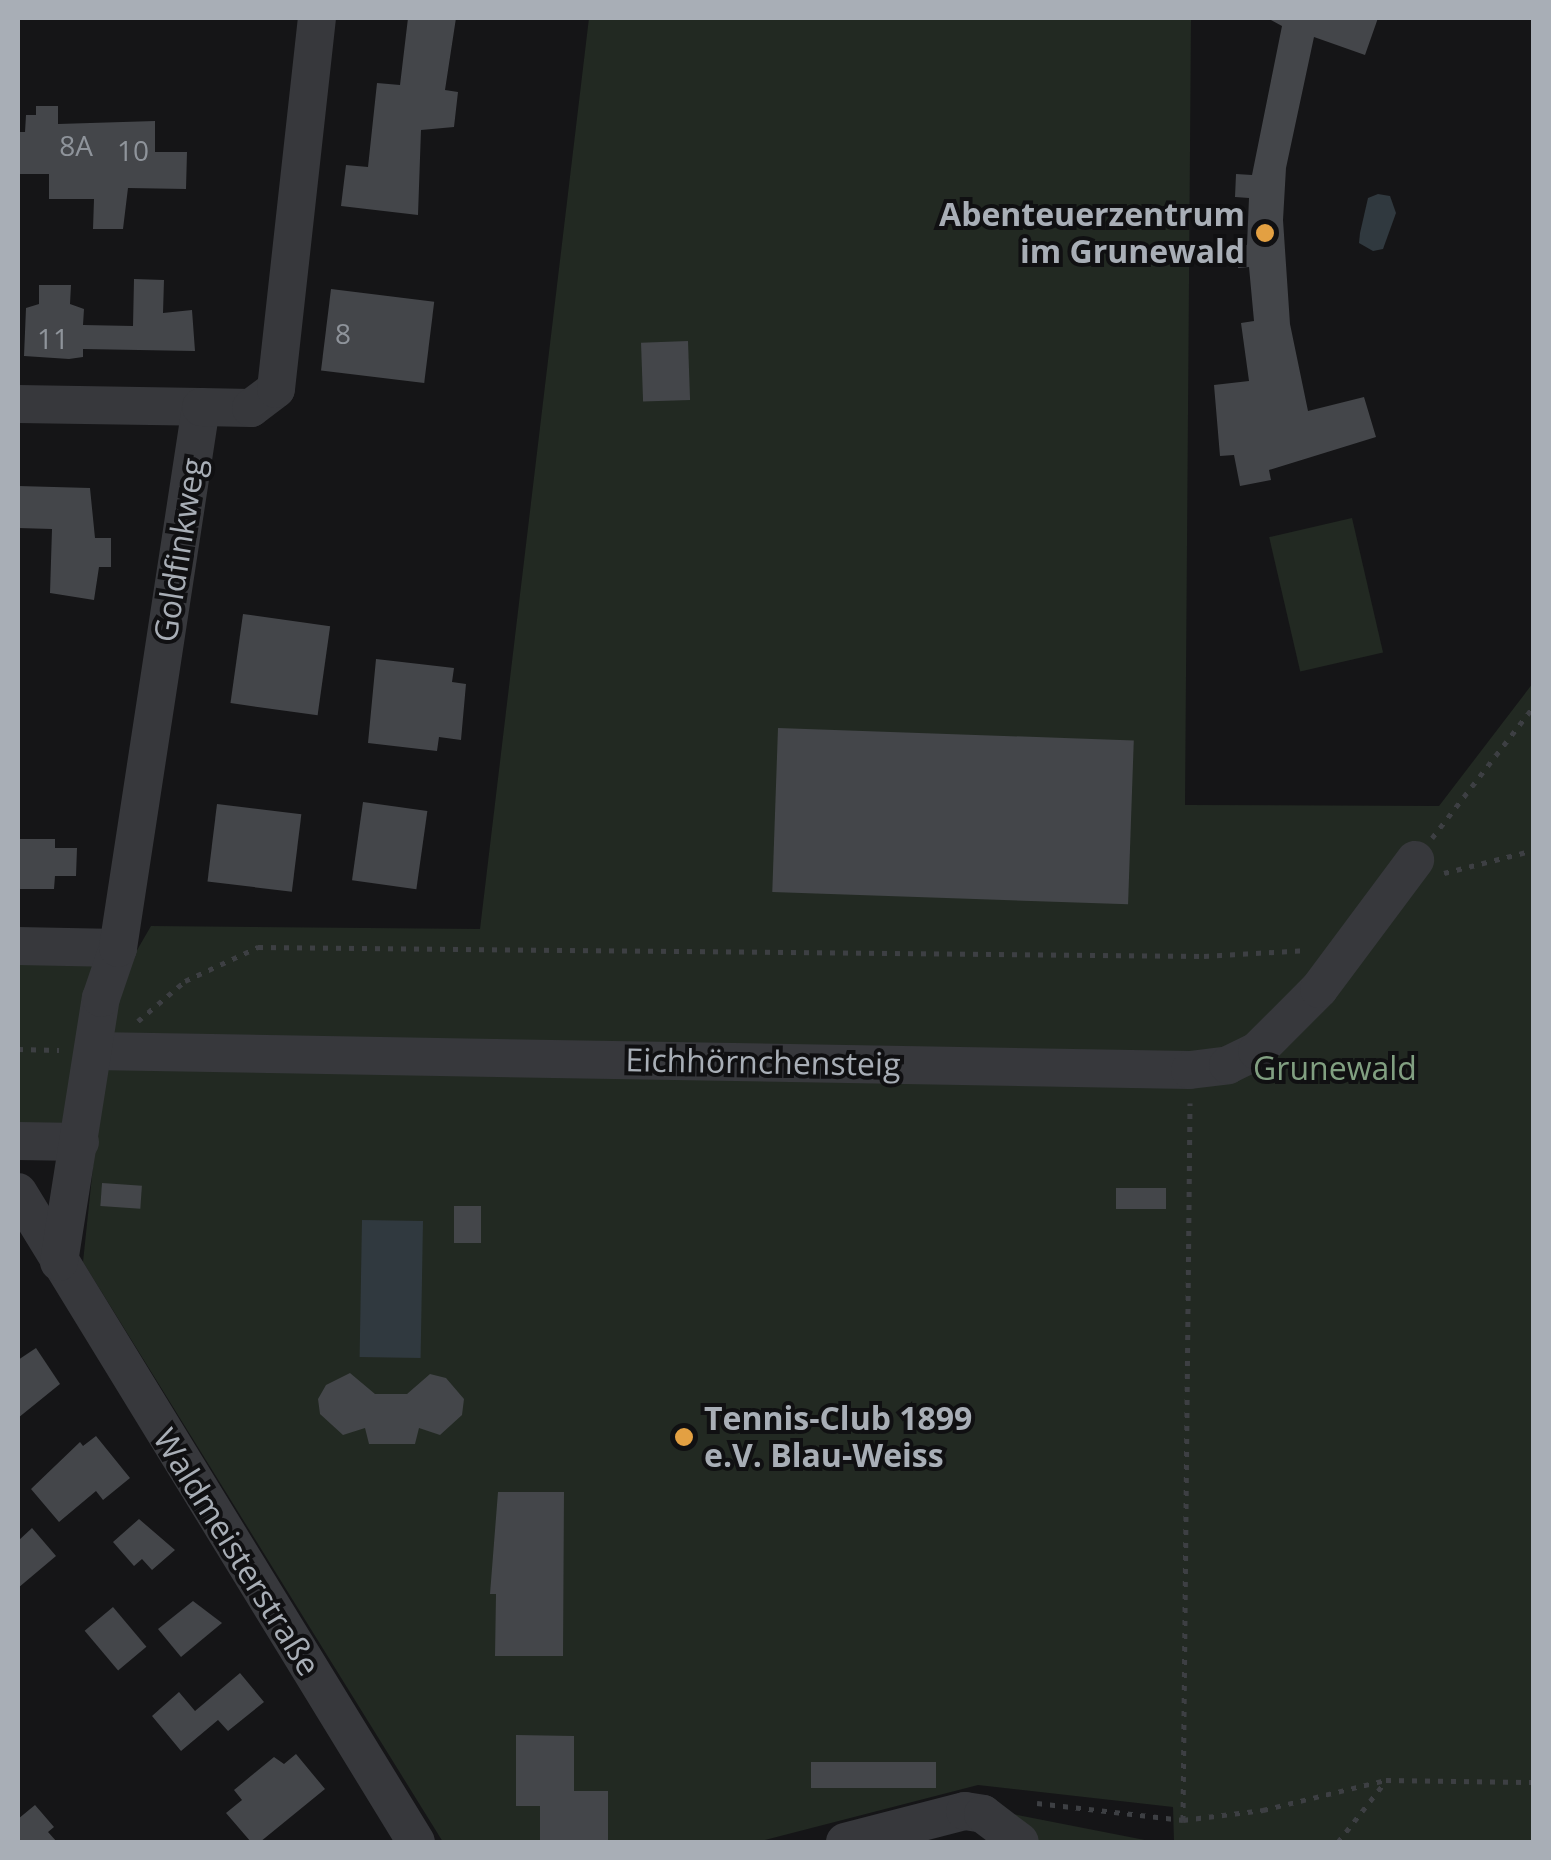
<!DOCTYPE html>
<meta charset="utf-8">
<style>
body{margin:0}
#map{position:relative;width:1551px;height:1860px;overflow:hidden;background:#151517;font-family:"Open Sans",sans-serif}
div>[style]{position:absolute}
.green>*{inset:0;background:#222922;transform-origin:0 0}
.water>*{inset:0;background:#30393f;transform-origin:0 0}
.building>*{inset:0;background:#44464a;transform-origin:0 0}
.path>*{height:5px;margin-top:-2.5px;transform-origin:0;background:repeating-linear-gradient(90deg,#3d3f43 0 5px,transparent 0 13px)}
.minor>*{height:38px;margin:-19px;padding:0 19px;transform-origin:19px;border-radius:19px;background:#37383c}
.dots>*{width:28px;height:28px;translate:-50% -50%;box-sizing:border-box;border:5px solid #101012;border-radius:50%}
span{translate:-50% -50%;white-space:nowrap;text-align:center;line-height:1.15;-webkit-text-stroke:8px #101012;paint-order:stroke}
.number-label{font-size:28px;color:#8f949b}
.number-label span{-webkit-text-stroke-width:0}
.poi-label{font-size:32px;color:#a8aeb6;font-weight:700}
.right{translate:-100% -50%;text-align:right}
.left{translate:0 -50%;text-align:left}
.street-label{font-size:32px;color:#a8aeb6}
.park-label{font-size:32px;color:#819f81}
.frame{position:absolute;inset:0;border:20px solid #a8aeb6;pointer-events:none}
</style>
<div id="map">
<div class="green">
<i style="clip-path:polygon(589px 18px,1191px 18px,1185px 805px,1439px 806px,1533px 683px,1533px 1842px,1174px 1842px,1173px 1807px,978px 1785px,757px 1842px,443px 1842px,83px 1262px,111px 995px,151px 926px,480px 929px)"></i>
<i style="left:1352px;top:518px;width:138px;height:85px;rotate:77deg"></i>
<i style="clip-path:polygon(18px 959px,89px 962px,94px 968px,73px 1122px,18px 1132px)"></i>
<i style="clip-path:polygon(997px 1811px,1155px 1842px,1038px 1842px)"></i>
</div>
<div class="water">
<i style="clip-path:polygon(1378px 194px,1390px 196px,1396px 213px,1383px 249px,1373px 251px,1359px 243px,1360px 233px,1368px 198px)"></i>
<i style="left:362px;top:1220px;width:61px;height:137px;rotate:1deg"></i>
</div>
<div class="building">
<i style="clip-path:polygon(408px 18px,456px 18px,445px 90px,458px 92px,454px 127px,421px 130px,418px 215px,341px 206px,346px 165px,368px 167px,377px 83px,400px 85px)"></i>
<i style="clip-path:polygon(1267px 18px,1378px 18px,1365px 55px,1314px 37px,1286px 168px,1283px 220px,1290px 324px,1308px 411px,1364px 397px,1376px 437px,1269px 470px,1271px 480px,1240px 486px,1234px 455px,1220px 456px,1214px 385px,1249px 381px,1241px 323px,1254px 321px,1249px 267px,1238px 268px,1238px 246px,1247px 245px,1249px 198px,1235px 197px,1236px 174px,1252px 175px,1282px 26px)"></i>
<i style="clip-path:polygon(36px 106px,58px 106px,58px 124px,155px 121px,155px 152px,187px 152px,186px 189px,128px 188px,123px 229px,93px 229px,94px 199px,49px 199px,49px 174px,18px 174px,18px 132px,25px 132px,26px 115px,36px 115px)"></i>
<i style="clip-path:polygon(134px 279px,164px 280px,163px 313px,192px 310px,195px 351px,83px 349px,83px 357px,69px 359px,24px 356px,26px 308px,39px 304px,39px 285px,71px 285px,70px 304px,84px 309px,83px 325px,133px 326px)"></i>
<i style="left:331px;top:289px;width:104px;height:82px;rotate:7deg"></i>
<i style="left:688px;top:341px;width:59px;height:47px;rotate:88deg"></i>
<i style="clip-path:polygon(18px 486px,90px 488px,95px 538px,111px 538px,111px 567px,99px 567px,94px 600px,50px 593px,52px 529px,18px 528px)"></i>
<i style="left:243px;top:614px;width:88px;height:90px;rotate:8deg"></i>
<i style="clip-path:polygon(376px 659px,454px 668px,452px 682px,466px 684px,461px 740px,439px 737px,437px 751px,368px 743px)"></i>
<i style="left:778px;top:728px;width:356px;height:164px;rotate:2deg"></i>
<i style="left:363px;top:802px;width:65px;height:79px;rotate:8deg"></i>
<i style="left:217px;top:804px;width:85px;height:78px;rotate:7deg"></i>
<i style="clip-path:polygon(20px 839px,55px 839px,55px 848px,77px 848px,76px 876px,55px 876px,54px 889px,18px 889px)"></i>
<i style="left:102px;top:1183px;width:40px;height:23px;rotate:4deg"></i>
<i style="left:1116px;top:1188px;width:50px;height:21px"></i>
<i style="left:454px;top:1206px;width:27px;height:37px"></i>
<i style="clip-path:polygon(36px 1348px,60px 1384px,18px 1418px,18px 1360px)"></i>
<i style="clip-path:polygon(350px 1373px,375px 1394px,407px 1394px,430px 1374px,446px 1378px,464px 1399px,462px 1415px,440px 1435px,419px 1428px,415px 1444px,369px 1444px,365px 1428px,343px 1435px,320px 1414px,318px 1399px,326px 1385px)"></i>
<i style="clip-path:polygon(96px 1436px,130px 1478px,103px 1500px,96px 1491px,59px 1522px,31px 1489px,80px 1442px,83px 1446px)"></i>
<i style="clip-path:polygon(498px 1492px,564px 1492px,563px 1656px,495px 1656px,496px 1594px,490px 1594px)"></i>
<i style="clip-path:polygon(139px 1519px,175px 1550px,152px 1570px,142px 1559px,134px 1566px,113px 1542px)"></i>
<i style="clip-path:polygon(32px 1528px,56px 1556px,18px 1588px,18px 1541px)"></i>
<i style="clip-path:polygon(193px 1601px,222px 1623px,181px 1657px,158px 1629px)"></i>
<i style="left:113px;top:1607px;width:52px;height:37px;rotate:50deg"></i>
<i style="clip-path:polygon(240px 1673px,264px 1702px,228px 1731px,218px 1720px,181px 1751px,152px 1716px,179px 1692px,195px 1711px)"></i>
<i style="clip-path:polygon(516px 1735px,574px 1736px,574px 1791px,608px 1791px,608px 1842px,540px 1842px,540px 1806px,516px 1806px)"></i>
<i style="clip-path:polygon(296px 1754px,325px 1789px,260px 1842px,251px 1842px,226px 1813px,242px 1800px,234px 1790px,274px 1757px,284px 1764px)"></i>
<i style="left:811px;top:1762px;width:125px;height:26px"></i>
<i style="clip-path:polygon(35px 1805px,54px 1827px,48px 1832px,57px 1842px,18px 1842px,18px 1819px)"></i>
</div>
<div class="path">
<i style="left:1432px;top:838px;width:167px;rotate:-52.3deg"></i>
<i style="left:1444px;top:873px;width:93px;rotate:-14.3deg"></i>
<i style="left:138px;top:1021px;width:62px;rotate:-40.4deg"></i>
<i style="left:185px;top:981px;width:81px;rotate:-25deg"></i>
<i style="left:258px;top:947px;width:946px;rotate:0.55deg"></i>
<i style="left:1204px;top:956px;width:104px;rotate:-3.3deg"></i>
<i style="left:18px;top:1049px;width:41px;rotate:1.4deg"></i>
<i style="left:1037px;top:1803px;width:147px;rotate:6.6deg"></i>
<i style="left:1183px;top:1820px;width:81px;rotate:-7.1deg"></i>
<i style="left:1263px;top:1810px;width:127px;rotate:-13.7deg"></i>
<i style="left:1386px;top:1780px;width:148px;rotate:0.8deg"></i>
<i style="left:1183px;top:1820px;width:717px;rotate:-89.44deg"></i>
<i style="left:1338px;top:1842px;width:76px;rotate:-51.9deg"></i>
</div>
<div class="minor">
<i style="left:18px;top:404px;width:183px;rotate:0.9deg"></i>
<i style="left:18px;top:946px;width:100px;rotate:1.1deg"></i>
<i style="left:94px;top:1051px;width:1096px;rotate:0.99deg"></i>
<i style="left:1190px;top:1070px;width:38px;rotate:-7deg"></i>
<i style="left:1228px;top:1065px;width:32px;rotate:-26deg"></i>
<i style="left:1257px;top:1051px;width:88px;rotate:-45deg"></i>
<i style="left:1319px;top:989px;width:161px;rotate:-53.3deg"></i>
<i style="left:18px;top:1141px;width:62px;rotate:0.9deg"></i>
<i style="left:18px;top:1192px;width:762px;rotate:58.52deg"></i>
<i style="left:59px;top:1262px;width:267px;rotate:-81deg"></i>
<i style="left:101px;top:998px;width:53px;rotate:-71.2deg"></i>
<i style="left:118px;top:948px;width:547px;rotate:-81.28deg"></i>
<i style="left:201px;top:407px;width:50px;rotate:1.1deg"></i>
<i style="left:251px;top:408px;width:31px;rotate:-37deg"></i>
<i style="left:276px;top:389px;width:373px;rotate:-83.7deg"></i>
<i style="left:845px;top:1842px;width:124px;rotate:-14.5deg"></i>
<i style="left:965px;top:1811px;width:18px;rotate:9deg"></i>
<i style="left:983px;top:1814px;width:46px;rotate:37.1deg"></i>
</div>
<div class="dots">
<i style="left:1265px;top:233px;background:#e3a042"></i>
<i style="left:684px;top:1437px;background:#e3a042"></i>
</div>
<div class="number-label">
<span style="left:76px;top:145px">8A</span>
<span style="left:133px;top:150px">10</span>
<span style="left:343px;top:333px">8</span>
<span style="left:53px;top:338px">11</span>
</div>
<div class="poi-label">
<span class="right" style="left:1245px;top:233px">Abenteuerzentrum<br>im Grunewald</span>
<span class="left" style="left:704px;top:1437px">Tennis-Club 1899<br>e.V. Blau-Weiss</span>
</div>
<div class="street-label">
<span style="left:179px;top:550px;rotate:-81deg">Goldfinkweg</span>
<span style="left:763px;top:1062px;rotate:1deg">Eichhörnchensteig</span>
<span style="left:237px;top:1552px;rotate:58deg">Waldmeisterstraße</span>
</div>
<div class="park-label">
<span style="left:1335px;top:1068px">Grunewald</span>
</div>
<div class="frame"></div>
</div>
